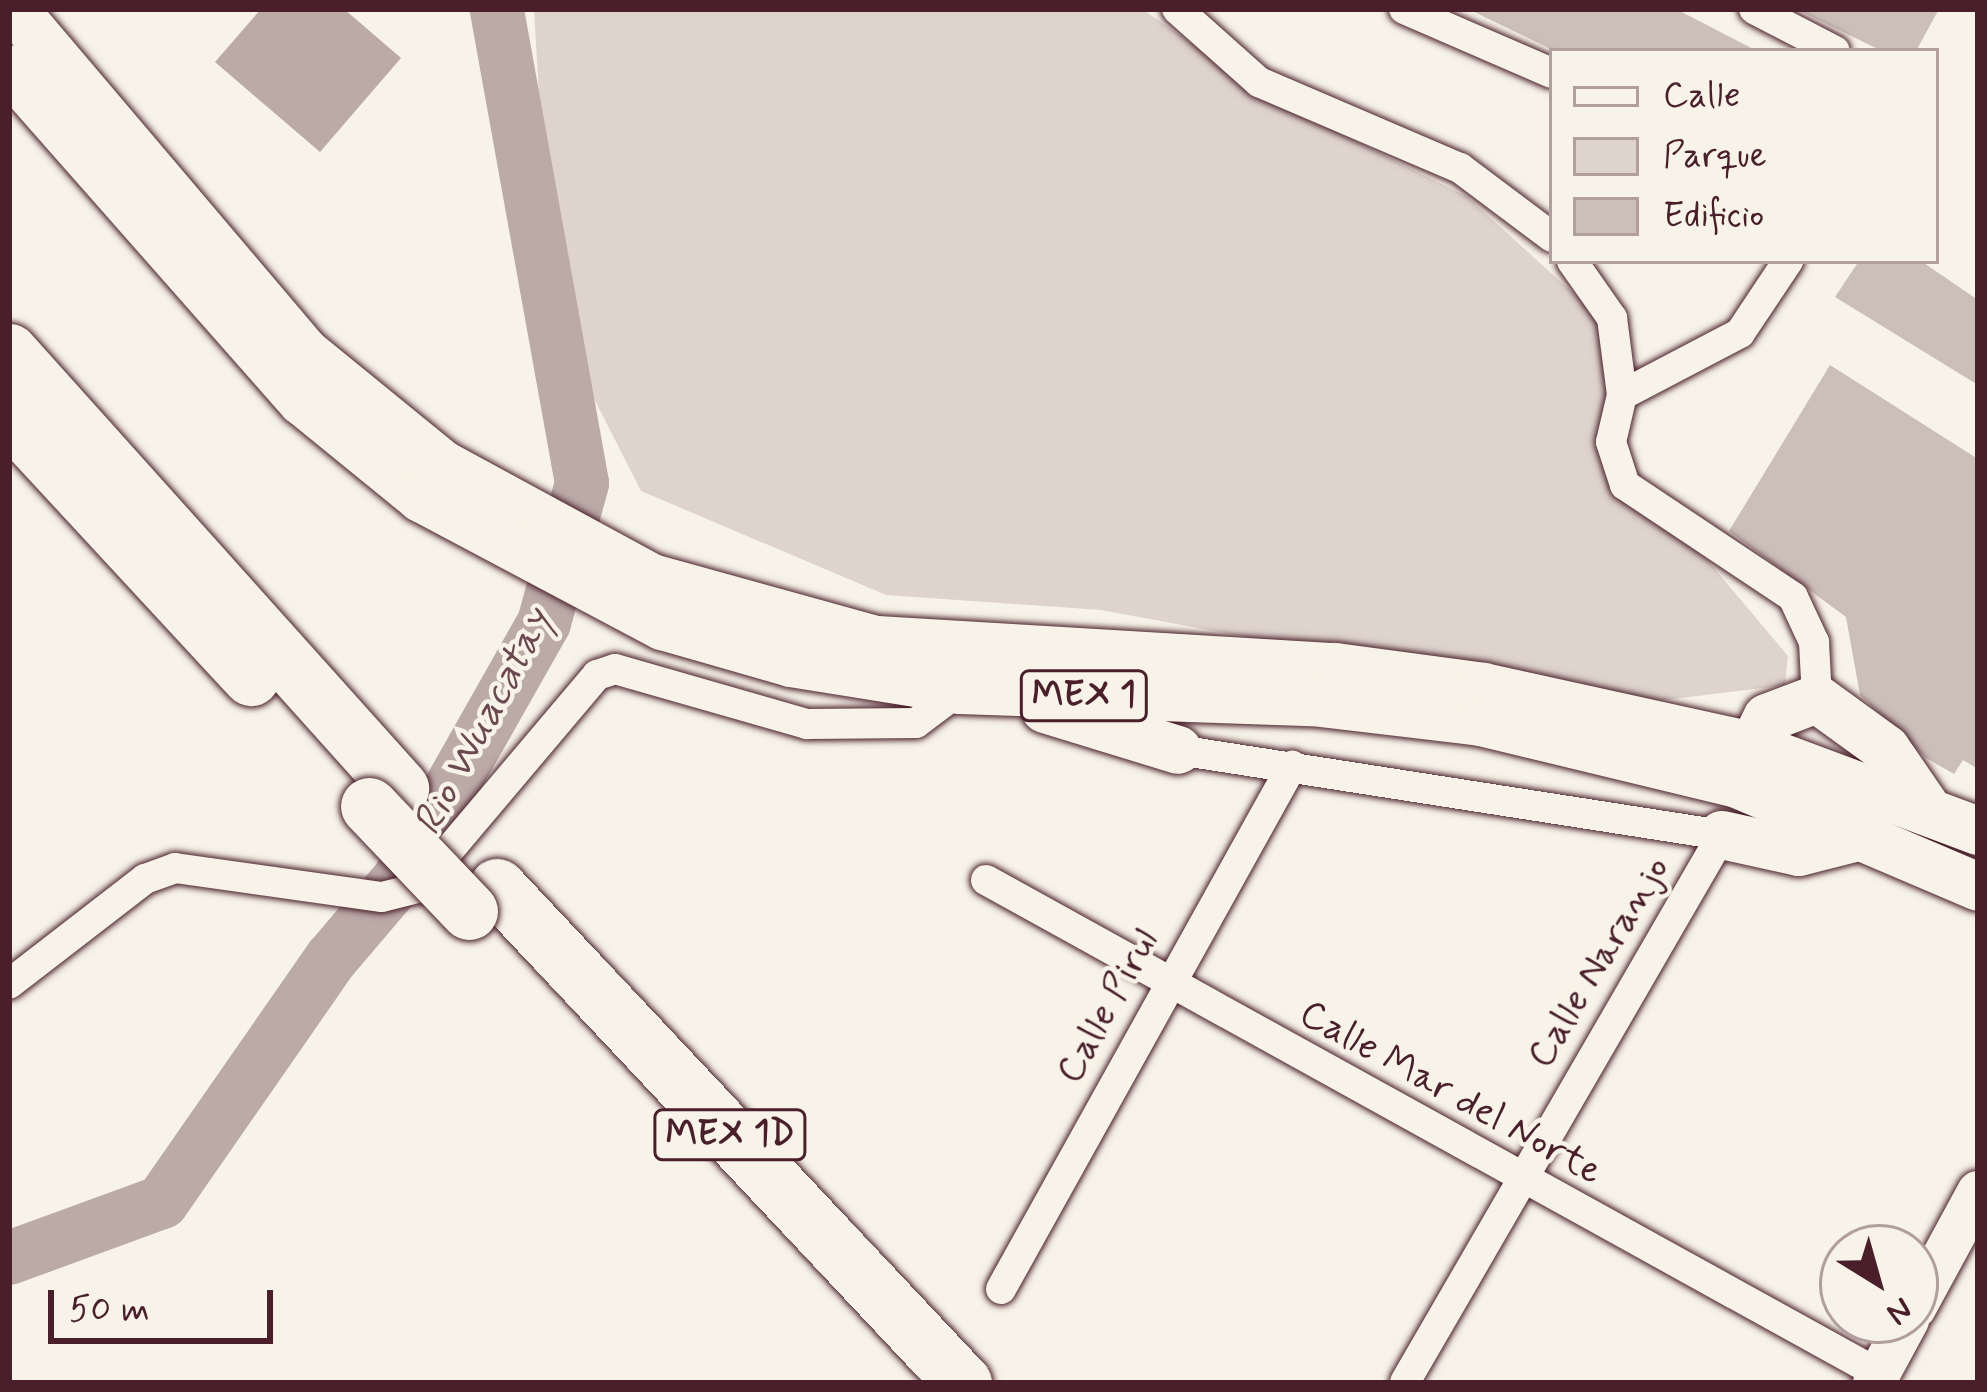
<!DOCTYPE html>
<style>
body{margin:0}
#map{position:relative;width:1987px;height:1392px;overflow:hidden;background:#f7f3e8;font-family:Mynerve,sans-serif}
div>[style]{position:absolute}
.green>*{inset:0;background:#ded4cc}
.water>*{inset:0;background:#bcaaa7}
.river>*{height:54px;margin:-27px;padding:0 27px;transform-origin:27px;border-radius:27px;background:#bcaaa7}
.building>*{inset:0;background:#ccbfb9}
.roads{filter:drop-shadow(0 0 3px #4a1f2b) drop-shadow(0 0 3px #4a1f2b)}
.minor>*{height:30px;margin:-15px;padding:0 15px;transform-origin:15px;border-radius:15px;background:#f7f3e8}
.secondary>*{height:42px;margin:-21px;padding:0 21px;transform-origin:21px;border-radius:21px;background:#f7f3e8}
.primary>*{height:48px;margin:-24px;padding:0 24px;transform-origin:24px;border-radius:24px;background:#f7f3e8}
.motorway>*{height:57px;margin:-28.5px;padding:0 28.5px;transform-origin:28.5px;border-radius:28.5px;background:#f7f3e8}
.bridges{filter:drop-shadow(0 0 3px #4a1f2b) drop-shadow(0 0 3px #4a1f2b)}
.motorway-bridge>*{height:57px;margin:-28.5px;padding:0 28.5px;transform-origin:28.5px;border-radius:28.5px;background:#f7f3e8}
span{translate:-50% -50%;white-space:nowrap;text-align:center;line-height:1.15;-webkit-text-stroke:9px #f7f3e8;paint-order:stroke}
.shield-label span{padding:3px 9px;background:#f7f3e8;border:3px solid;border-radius:9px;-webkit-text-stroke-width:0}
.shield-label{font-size:36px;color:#4a1f2b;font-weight:700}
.street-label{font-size:39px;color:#4a1f2b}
.water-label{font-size:42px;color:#6c4950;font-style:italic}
.frame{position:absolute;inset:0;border:12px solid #4a1f2b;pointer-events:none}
.legend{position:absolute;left:1549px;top:48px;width:390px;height:216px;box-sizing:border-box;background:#f7f3e8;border:3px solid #b29e9c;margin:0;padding:15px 21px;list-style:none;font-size:36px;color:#4a1f2b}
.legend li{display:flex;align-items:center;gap:24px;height:60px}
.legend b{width:60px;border:3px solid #b29e9c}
.north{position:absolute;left:1819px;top:1224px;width:120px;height:120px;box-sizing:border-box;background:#f7f3e8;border:3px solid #b29e9c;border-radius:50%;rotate:143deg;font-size:33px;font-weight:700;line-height:48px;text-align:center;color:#4a1f2b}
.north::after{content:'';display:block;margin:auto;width:42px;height:54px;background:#4a1f2b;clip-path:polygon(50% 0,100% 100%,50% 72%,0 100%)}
.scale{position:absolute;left:48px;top:1290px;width:225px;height:54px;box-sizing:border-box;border:6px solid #4a1f2b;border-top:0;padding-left:15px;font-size:36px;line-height:42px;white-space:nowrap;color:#4a1f2b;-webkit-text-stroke:9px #f7f3e8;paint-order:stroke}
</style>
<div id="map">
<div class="green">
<i style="clip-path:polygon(534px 9px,1142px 9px,1274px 101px,1466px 196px,1594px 312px,1632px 382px,1609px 443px,1788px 656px,1785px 685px,1657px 701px,1515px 687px,1101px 610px,886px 595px,641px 491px,552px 316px)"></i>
</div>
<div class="water">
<i style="clip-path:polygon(261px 9px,344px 9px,401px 58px,320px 152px,215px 62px)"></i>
</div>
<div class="river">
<i style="left:9px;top:1258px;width:163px;rotate:-20.1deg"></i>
<i style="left:162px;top:1202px;width:296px;rotate:-55.2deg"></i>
<i style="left:331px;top:959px;width:105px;rotate:-49.6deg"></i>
<i style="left:399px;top:879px;width:294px;rotate:-60.5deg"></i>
<i style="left:544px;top:623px;width:145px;rotate:-74.8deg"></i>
<i style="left:582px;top:483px;width:482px;rotate:-100.2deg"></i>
</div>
<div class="building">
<i style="clip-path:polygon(1468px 9px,1676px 9px,1757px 51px,1555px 51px)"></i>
<i style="clip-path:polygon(1796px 9px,1939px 9px,1916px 51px,1882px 51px)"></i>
<i style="clip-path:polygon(1859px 261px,1921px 261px,1978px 300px,1978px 385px,1835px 297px)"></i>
<i style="clip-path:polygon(1830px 365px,1978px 459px,1978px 769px,1963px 760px,1954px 774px,1926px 758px,1860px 695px,1846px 617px,1729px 531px)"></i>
</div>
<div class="roads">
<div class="minor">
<i style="left:1177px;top:9px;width:110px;rotate:41.7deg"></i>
<i style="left:1259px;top:82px;width:219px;rotate:23.2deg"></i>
<i style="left:1460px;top:168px;width:115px;rotate:36.9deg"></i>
<i style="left:1404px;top:9px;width:161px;rotate:23.4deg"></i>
<i style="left:1754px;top:9px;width:91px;rotate:27.4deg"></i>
<i style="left:1572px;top:261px;width:70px;rotate:54.9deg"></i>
<i style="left:1612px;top:318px;width:78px;rotate:82.6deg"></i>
<i style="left:1622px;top:395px;width:48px;rotate:103.2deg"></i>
<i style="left:1611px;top:442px;width:45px;rotate:72deg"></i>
<i style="left:1625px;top:485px;width:202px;rotate:33.7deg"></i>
<i style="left:1793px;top:597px;width:50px;rotate:65deg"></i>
<i style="left:1814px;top:642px;width:57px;rotate:87deg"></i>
<i style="left:1622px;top:395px;width:133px;rotate:-27.7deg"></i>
<i style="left:1740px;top:333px;width:87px;rotate:-56.3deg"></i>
<i style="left:1178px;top:750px;width:551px;rotate:8.88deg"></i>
<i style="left:1722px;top:835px;width:632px;rotate:120.09deg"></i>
<i style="left:986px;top:880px;width:1021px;rotate:28.95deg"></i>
<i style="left:9px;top:984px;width:172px;rotate:-37.7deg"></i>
<i style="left:145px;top:879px;width:32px;rotate:-20deg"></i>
<i style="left:175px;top:868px;width:209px;rotate:8deg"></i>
<i style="left:382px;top:897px;width:36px;rotate:-14deg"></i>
<i style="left:417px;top:888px;width:279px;rotate:-49.8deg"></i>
<i style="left:597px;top:675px;width:19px;rotate:-18deg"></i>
<i style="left:615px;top:669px;width:200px;rotate:16deg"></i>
<i style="left:807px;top:724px;width:109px;rotate:-0.5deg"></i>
<i style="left:916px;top:723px;width:55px;rotate:-36.9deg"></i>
<i style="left:1001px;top:1289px;width:599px;rotate:-60.91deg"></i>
</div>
<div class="secondary">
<i style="left:1915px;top:1308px;width:132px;rotate:-61.5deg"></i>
<i style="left:1874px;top:1383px;width:72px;rotate:-61.6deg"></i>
</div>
<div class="primary">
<i style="left:14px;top:9px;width:451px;rotate:49.7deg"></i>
<i style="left:306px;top:353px;width:176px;rotate:39.2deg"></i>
<i style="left:442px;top:464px;width:239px;rotate:28.5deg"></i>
<i style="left:652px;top:578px;width:232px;rotate:15.5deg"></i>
<i style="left:876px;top:640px;width:460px;rotate:3.4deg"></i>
<i style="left:1335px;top:667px;width:150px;rotate:7.6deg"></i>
<i style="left:1484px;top:687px;width:270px;rotate:12.4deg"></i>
<i style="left:1748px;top:745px;width:246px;rotate:20.5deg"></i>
<i style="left:9px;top:69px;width:443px;rotate:48.6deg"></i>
<i style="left:302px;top:401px;width:154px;rotate:39.2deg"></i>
<i style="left:421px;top:498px;width:273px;rotate:28deg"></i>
<i style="left:662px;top:626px;width:134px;rotate:16deg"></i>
<i style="left:791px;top:663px;width:171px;rotate:9.1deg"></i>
<i style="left:960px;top:690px;width:352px;rotate:2deg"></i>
<i style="left:1312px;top:702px;width:170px;rotate:6.7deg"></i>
<i style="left:1481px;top:722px;width:263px;rotate:13.6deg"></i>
<i style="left:1737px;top:784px;width:262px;rotate:23.1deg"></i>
<i style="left:1045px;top:709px;width:139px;rotate:17.1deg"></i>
<i style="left:1740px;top:773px;width:61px;rotate:-63.9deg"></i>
<i style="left:1767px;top:718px;width:53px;rotate:-20.8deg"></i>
<i style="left:1817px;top:699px;width:85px;rotate:35.9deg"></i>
<i style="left:1886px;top:749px;width:69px;rotate:55.6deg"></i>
<i style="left:1722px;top:835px;width:79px;rotate:12.4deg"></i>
<i style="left:1799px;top:852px;width:69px;rotate:-14.2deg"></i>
</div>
<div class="motorway">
<i style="left:9px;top:352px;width:586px;rotate:48.11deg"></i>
<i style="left:9px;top:416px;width:356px;rotate:47.2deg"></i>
<i style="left:497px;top:887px;width:681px;rotate:46.79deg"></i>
</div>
</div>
<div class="bridges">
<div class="motorway-bridge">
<i style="left:369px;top:806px;width:145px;rotate:46.4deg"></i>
</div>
</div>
<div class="shield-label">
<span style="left:1084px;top:696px">MEX 1</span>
<span style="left:730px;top:1135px">MEX 1D</span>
</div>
<div class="street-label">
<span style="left:1600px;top:963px;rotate:-59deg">Calle Naranjo</span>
<span style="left:1109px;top:1007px;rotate:-61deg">Calle Pirul</span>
<span style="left:1450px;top:1094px;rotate:29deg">Calle Mar del Norte</span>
</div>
<div class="water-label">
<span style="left:484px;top:723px;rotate:-62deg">Rio Wuacatay</span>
</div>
<div class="frame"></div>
<ul class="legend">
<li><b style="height:15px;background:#f7f3e8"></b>Calle</li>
<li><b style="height:33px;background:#ded4cc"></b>Parque</li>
<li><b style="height:33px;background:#ccbfb9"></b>Edificio</li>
</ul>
<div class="north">N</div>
<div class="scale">50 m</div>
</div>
